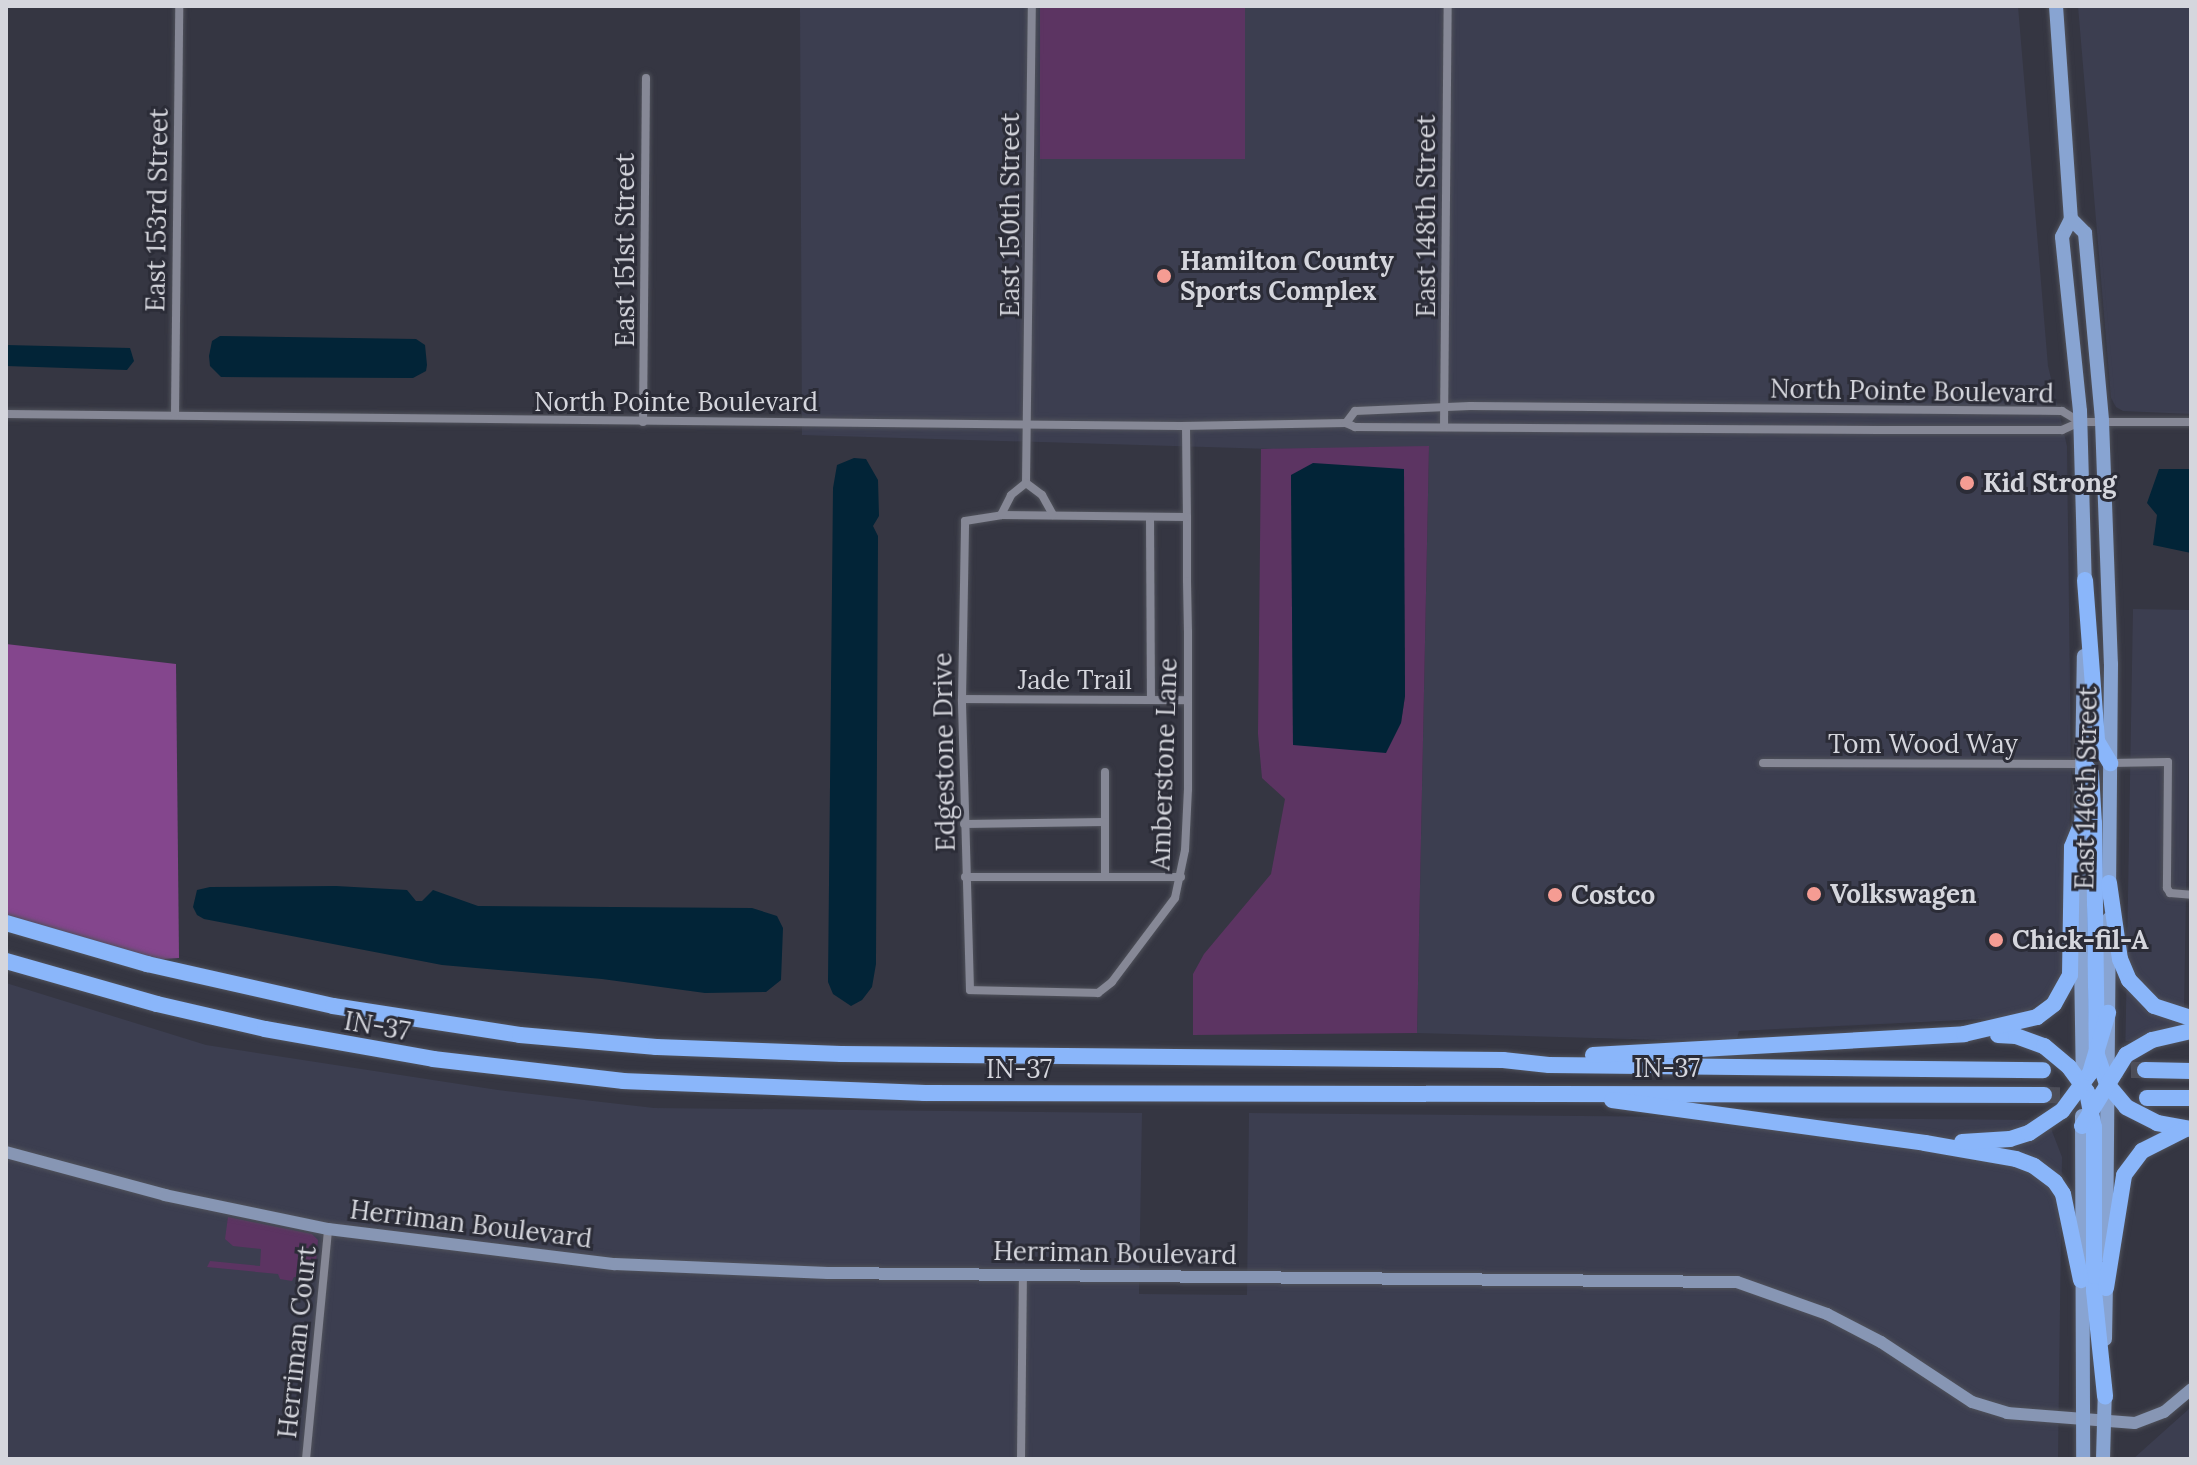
<!DOCTYPE html>
<style>
body{margin:0}
#map{position:relative;width:2197px;height:1465px;overflow:hidden;background:#353642;font-family:Lora,serif}
div>[style]{position:absolute}
.built>*{inset:0;background:#3c3e50;transform-origin:0 0}
.green>*{inset:0;background:#5c3462;transform-origin:0 0}
.forest>*{inset:0;background:#84468d}
.water>*{inset:0;background:#022437}
.highway-tunnel>*{height:16px;margin-top:-8px;transform-origin:0;background:repeating-linear-gradient(90deg,#4d4e59 0 16px,transparent 0 24px)}
.roads{filter:drop-shadow(0 0 2px #50525b) drop-shadow(0 0 2px #50525b)}
.street>*{height:8px;margin:-4px;padding:0 4px;transform-origin:4px;border-radius:4px;background:#868896}
.secondary>*{height:12px;margin:-6px;padding:0 6px;transform-origin:6px;border-radius:6px;background:#8796b4}
.primary>*{height:14px;margin:-7px;padding:0 7px;transform-origin:7px;border-radius:7px;background:#88a4d2}
.highway>*{height:16px;margin:-8px;padding:0 8px;transform-origin:8px;border-radius:8px;background:#8ab6fa}
.dots>*{width:22px;height:22px;translate:-50% -50%;box-sizing:border-box;border:4px solid #2b2c37;border-radius:50%}
span{translate:-50% -50%;white-space:nowrap;text-align:center;line-height:1.15;-webkit-text-stroke:6px #2b2c37;paint-order:stroke}
.street-label{font-size:26px;color:#d5d6dd}
.poi-label{font-size:26px;color:#d5d6dd;font-weight:700}
.left{translate:0 -50%;text-align:left}
.frame{position:absolute;inset:0;border:8px solid #d5d6dd;pointer-events:none}
</style>
<div id="map">
<div class="built">
<i style="clip-path:polygon(800px 6px,2018px 6px,2048px 366px,2067px 446px,2071px 773px,2066px 957px,2063px 980px,2053px 994px,2022px 1014px,2003px 1018px,1739px 1031px,1736px 1042px,1417px 1033px,1429px 447px,1273px 449px,802px 435px)"></i>
<i style="clip-path:polygon(2078px 6px,2191px 6px,2191px 414px,2123px 411px,2116px 407px,2111px 398px)"></i>
<i style="left:2133px;top:609px;width:58px;height:432px;rotate:1deg"></i>
<i style="clip-path:polygon(6px 983px,206px 1045px,498px 1090px,654px 1108px,1142px 1113px,1139px 1294px,1247px 1295px,1249px 1113px,2039px 1120px,2050px 1126px,2062px 1157px,2058px 1459px,6px 1459px)"></i>
<i style="clip-path:polygon(2191px 1407px,2191px 1459px,2133px 1459px)"></i>
</div>
<div class="green">
<i style="left:1040px;top:6px;width:205px;height:153px"></i>
<i style="clip-path:polygon(evenodd,1429px 446px,1417px 1033px,1193px 1035px,1193px 974px,1204px 954px,1271px 874px,1285px 799px,1262px 778px,1258px 734px,1261px 449px,1429px 446px,1403px 469px,1405px 696px,1401px 723px,1293px 745px,1291px 476px,1403px 469px)"></i>
<i style="clip-path:polygon(228px 1217px,312px 1234px,318px 1240px,315px 1273px,308px 1278px,294px 1277px,292px 1281px,280px 1279px,278px 1274px,207px 1267px,210px 1261px,260px 1266px,261px 1249px,233px 1246px,225px 1239px)"></i>
</div>
<div class="forest">
<i style="clip-path:polygon(6px 644px,176px 664px,179px 958px,134px 961px,6px 917px)"></i>
</div>
<div class="water">
<i style="clip-path:polygon(220px 336px,416px 339px,425px 345px,427px 365px,426px 371px,413px 378px,221px 377px,210px 366px,209px 356px,212px 341px)"></i>
<i style="clip-path:polygon(6px 345px,130px 348px,134px 361px,127px 370px,6px 366px)"></i>
<i style="clip-path:polygon(854px 458px,866px 459px,878px 480px,879px 516px,873px 526px,878px 536px,876px 964px,872px 987px,862px 1000px,851px 1006px,833px 994px,828px 982px,833px 488px,837px 465px)"></i>
<i style="clip-path:polygon(1313px 463px,1404px 469px,1405px 696px,1401px 723px,1386px 753px,1293px 745px,1291px 475px)"></i>
<i style="clip-path:polygon(2159px 469px,2191px 469px,2191px 553px,2153px 545px,2157px 515px,2147px 503px)"></i>
<i style="clip-path:polygon(336px 886px,407px 890px,416px 901px,422px 901px,433px 890px,478px 906px,752px 908px,777px 916px,783px 928px,781px 980px,766px 992px,705px 993px,602px 979px,442px 965px,204px 919px,197px 915px,193px 907px,197px 890px,210px 887px)"></i>
</div>
<div class="highway-tunnel">
<i style="left:2107px;top:1070px;width:38px"></i>
<i style="left:2044px;top:1095px;width:39px;rotate:1deg"></i>
</div>
<div class="roads">
<div class="street">
<i style="left:6px;top:414px;width:1175px;rotate:0.59deg"></i>
<i style="left:1181px;top:426px;width:165px;rotate:-1deg"></i>
<i style="left:1346px;top:423px;width:10px;rotate:24deg"></i>
<i style="left:1355px;top:427px;width:524px;rotate:0.33deg"></i>
<i style="left:1879px;top:430px;width:183px"></i>
<i style="left:2062px;top:430px;width:20px;rotate:-24deg"></i>
<i style="left:2080px;top:422px;width:111px"></i>
<i style="left:175px;top:415px;width:409px;rotate:-89.4deg"></i>
<i style="left:643px;top:422px;width:344px;rotate:-89.5deg"></i>
<i style="left:1346px;top:423px;width:15px;rotate:-53deg"></i>
<i style="left:1355px;top:411px;width:115px;rotate:-2.5deg"></i>
<i style="left:1470px;top:406px;width:592px;rotate:0.48deg"></i>
<i style="left:2062px;top:411px;width:21px;rotate:31deg"></i>
<i style="left:1186px;top:426px;width:91px;rotate:89.4deg"></i>
<i style="left:1187px;top:517px;width:64px;rotate:90deg"></i>
<i style="left:1187px;top:581px;width:50px;rotate:88.9deg"></i>
<i style="left:1188px;top:631px;width:158px;rotate:90deg"></i>
<i style="left:1188px;top:789px;width:61px;rotate:92.8deg"></i>
<i style="left:1185px;top:850px;width:49px;rotate:101.8deg"></i>
<i style="left:1175px;top:898px;width:105px;rotate:126.9deg"></i>
<i style="left:1112px;top:982px;width:18px;rotate:142deg"></i>
<i style="left:1098px;top:993px;width:128px;rotate:-178.7deg"></i>
<i style="left:970px;top:990px;width:291px;rotate:-91.6deg"></i>
<i style="left:962px;top:699px;width:178px;rotate:-89deg"></i>
<i style="left:965px;top:521px;width:36px;rotate:-9deg"></i>
<i style="left:1001px;top:515px;width:186px;rotate:0.6deg"></i>
<i style="left:1444px;top:427px;width:421px;rotate:-89.5deg"></i>
<i style="left:1026px;top:483px;width:477px;rotate:-89.3deg"></i>
<i style="left:1026px;top:483px;width:20px;rotate:37deg"></i>
<i style="left:1042px;top:495px;width:23px;rotate:61deg"></i>
<i style="left:1001px;top:515px;width:22px;rotate:-63deg"></i>
<i style="left:1011px;top:495px;width:19px;rotate:-39deg"></i>
<i style="left:1150px;top:517px;width:183px;rotate:89.7deg"></i>
<i style="left:962px;top:699px;width:226px;rotate:0.3deg"></i>
<i style="left:1763px;top:763px;width:320px;rotate:0.2deg"></i>
<i style="left:2110px;top:763px;width:58px;rotate:-1deg"></i>
<i style="left:2168px;top:762px;width:126px;rotate:90.5deg"></i>
<i style="left:2167px;top:888px;width:6px;rotate:59deg"></i>
<i style="left:2170px;top:893px;width:21px;rotate:5deg"></i>
<i style="left:1105px;top:772px;width:50px;rotate:90deg"></i>
<i style="left:964px;top:824px;width:141px;rotate:-0.8deg"></i>
<i style="left:1105px;top:822px;width:55px;rotate:90deg"></i>
<i style="left:965px;top:877px;width:216px"></i>
<i style="left:306px;top:1459px;width:231px;rotate:-84.5deg"></i>
<i style="left:1021px;top:1459px;width:185px;rotate:-89.4deg"></i>
</div>
<div class="secondary">
<i style="left:6px;top:1152px;width:165px;rotate:15.1deg"></i>
<i style="left:165px;top:1195px;width:167px;rotate:11.8deg"></i>
<i style="left:328px;top:1229px;width:289px;rotate:7deg"></i>
<i style="left:615px;top:1264px;width:213px;rotate:2.4deg"></i>
<i style="left:828px;top:1273px;width:909px;rotate:0.57deg"></i>
<i style="left:1737px;top:1282px;width:96px;rotate:19.6deg"></i>
<i style="left:1827px;top:1314px;width:61px;rotate:27.4deg"></i>
<i style="left:1881px;top:1342px;width:109px;rotate:33.4deg"></i>
<i style="left:1972px;top:1402px;width:37px;rotate:17deg"></i>
<i style="left:2007px;top:1413px;width:128px;rotate:4.5deg"></i>
<i style="left:2135px;top:1423px;width:31px;rotate:-21deg"></i>
<i style="left:2164px;top:1412px;width:35px;rotate:-40deg"></i>
</div>
<div class="primary">
<i style="left:2056px;top:6px;width:214px;rotate:86deg"></i>
<i style="left:2071px;top:219px;width:20px;rotate:117deg"></i>
<i style="left:2062px;top:237px;width:175px;rotate:84.1deg"></i>
<i style="left:2080px;top:411px;width:180px;rotate:88.4deg"></i>
<i style="left:2071px;top:219px;width:20px;rotate:45deg"></i>
<i style="left:2085px;top:233px;width:189px;rotate:84.8deg"></i>
<i style="left:2102px;top:421px;width:243px;rotate:87.9deg"></i>
<i style="left:2111px;top:664px;width:231px;rotate:90.5deg"></i>
<i style="left:2083px;top:1087px;width:186px;rotate:-90.9deg"></i>
<i style="left:2080px;top:901px;width:245px;rotate:-89.1deg"></i>
<i style="left:2082px;top:1116px;width:343px;rotate:89.8deg"></i>
<i style="left:2106px;top:1255px;width:336px;rotate:-89.5deg"></i>
<i style="left:2105px;top:1339px;width:60px;rotate:-89deg"></i>
<i style="left:2103px;top:1459px;width:72px;rotate:-88.4deg"></i>
</div>
<div class="highway">
<i style="left:2085px;top:580px;width:161px;rotate:85.7deg"></i>
<i style="left:2097px;top:741px;width:26px;rotate:59deg"></i>
<i style="left:2084px;top:764px;width:11px;rotate:52deg"></i>
<i style="left:2091px;top:773px;width:50px;rotate:86.6deg"></i>
<i style="left:2094px;top:823px;width:232px;rotate:89.3deg"></i>
<i style="left:2097px;top:1055px;width:31px;rotate:71deg"></i>
<i style="left:2107px;top:1084px;width:30px;rotate:50deg"></i>
<i style="left:2126px;top:1107px;width:35px;rotate:27deg"></i>
<i style="left:2157px;top:1123px;width:35px;rotate:10deg"></i>
<i style="left:2109px;top:883px;width:77px;rotate:81.8deg"></i>
<i style="left:2120px;top:959px;width:23px;rotate:67deg"></i>
<i style="left:2129px;top:980px;width:36px;rotate:46deg"></i>
<i style="left:2154px;top:1006px;width:39px;rotate:18deg"></i>
<i style="left:6px;top:923px;width:147px;rotate:16.2deg"></i>
<i style="left:147px;top:964px;width:191px;rotate:12.7deg"></i>
<i style="left:333px;top:1006px;width:189px;rotate:8.8deg"></i>
<i style="left:520px;top:1035px;width:137px;rotate:5deg"></i>
<i style="left:656px;top:1047px;width:185px;rotate:2.2deg"></i>
<i style="left:841px;top:1054px;width:662px;rotate:0.52deg"></i>
<i style="left:1503px;top:1060px;width:46px;rotate:6.2deg"></i>
<i style="left:1549px;top:1065px;width:494px;rotate:0.6deg"></i>
<i style="left:6px;top:961px;width:157px;rotate:15.9deg"></i>
<i style="left:157px;top:1004px;width:111px;rotate:13deg"></i>
<i style="left:265px;top:1029px;width:171px;rotate:10.1deg"></i>
<i style="left:433px;top:1059px;width:192px;rotate:6.6deg"></i>
<i style="left:624px;top:1081px;width:300px;rotate:2.3deg"></i>
<i style="left:924px;top:1093px;width:1120px;rotate:0.1deg"></i>
<i style="left:1998px;top:1035px;width:18px;rotate:3deg"></i>
<i style="left:2016px;top:1036px;width:30px;rotate:20deg"></i>
<i style="left:2044px;top:1046px;width:33px;rotate:40deg"></i>
<i style="left:2069px;top:1067px;width:31px;rotate:54deg"></i>
<i style="left:2087px;top:1092px;width:36px;rotate:79deg"></i>
<i style="left:2094px;top:1127px;width:164px;rotate:90deg"></i>
<i style="left:2094px;top:1291px;width:106px;rotate:84deg"></i>
<i style="left:1593px;top:1055px;width:372px;rotate:-3.2deg"></i>
<i style="left:1964px;top:1034px;width:75px;rotate:-13.1deg"></i>
<i style="left:2037px;top:1017px;width:21px;rotate:-37deg"></i>
<i style="left:2054px;top:1004px;width:33px;rotate:-61deg"></i>
<i style="left:2070px;top:975px;width:128px;rotate:-89.1deg"></i>
<i style="left:2072px;top:847px;width:24px;rotate:-68deg"></i>
<i style="left:2145px;top:1070px;width:46px;rotate:1.2deg"></i>
<i style="left:2147px;top:1098px;width:44px"></i>
<i style="left:1612px;top:1100px;width:316px;rotate:7.8deg"></i>
<i style="left:1925px;top:1143px;width:92px;rotate:10deg"></i>
<i style="left:2016px;top:1159px;width:19px;rotate:21deg"></i>
<i style="left:2034px;top:1166px;width:26px;rotate:37deg"></i>
<i style="left:2055px;top:1182px;width:14px;rotate:56deg"></i>
<i style="left:2063px;top:1194px;width:88px;rotate:78.2deg"></i>
<i style="left:2082px;top:1126px;width:84px;rotate:-58.2deg"></i>
<i style="left:2126px;top:1055px;width:30px;rotate:-30deg"></i>
<i style="left:2152px;top:1040px;width:40px;rotate:-13deg"></i>
<i style="left:1962px;top:1142px;width:48px;rotate:-3.6deg"></i>
<i style="left:2010px;top:1139px;width:20px;rotate:-18deg"></i>
<i style="left:2029px;top:1133px;width:40px;rotate:-34deg"></i>
<i style="left:2062px;top:1111px;width:47px;rotate:-53.6deg"></i>
<i style="left:2090px;top:1073px;width:63px;rotate:-73.3deg"></i>
<i style="left:2106px;top:1288px;width:114px;rotate:-80.9deg"></i>
<i style="left:2124px;top:1175px;width:30px;rotate:-53deg"></i>
<i style="left:2142px;top:1151px;width:47px;rotate:-26.6deg"></i>
</div>
</div>
<div class="dots">
<i style="left:1164px;top:276px;background:#f59c93"></i>
<i style="left:1967px;top:483px;background:#f59c93"></i>
<i style="left:1814px;top:894px;background:#f59c93"></i>
<i style="left:1555px;top:895px;background:#f59c93"></i>
<i style="left:1996px;top:940px;background:#f59c93"></i>
</div>
<div class="street-label">
<span style="left:157px;top:210px;rotate:-89deg">East 153rd Street</span>
<span style="left:1010px;top:215px;rotate:-90deg">East 150th Street</span>
<span style="left:1426px;top:216px;rotate:-90deg">East 148th Street</span>
<span style="left:625px;top:250px;rotate:-90deg">East 151st Street</span>
<span style="left:1912px;top:391px;rotate:1deg">North Pointe Boulevard</span>
<span style="left:676px;top:402px">North Pointe Boulevard</span>
<span style="left:1075px;top:680px">Jade Trail</span>
<span style="left:1923px;top:744px">Tom Wood Way</span>
<span style="left:944px;top:752px;rotate:-91deg">Edgestone Drive</span>
<span style="left:1164px;top:764px;rotate:-88deg">Amberstone Lane</span>
<span style="left:2086px;top:788px;rotate:-89deg">East 146th Street</span>
<span style="left:377px;top:1026px;rotate:10deg">IN-37</span>
<span style="left:1667px;top:1068px">IN-37</span>
<span style="left:1019px;top:1069px">IN-37</span>
<span style="left:471px;top:1224px;rotate:7deg">Herriman Boulevard</span>
<span style="left:1115px;top:1253px;rotate:1deg">Herriman Boulevard</span>
<span style="left:297px;top:1342px;rotate:-84deg">Herriman Court</span>
</div>
<div class="poi-label">
<span class="left" style="left:1180px;top:276px">Hamilton County<br>Sports Complex</span>
<span class="left" style="left:1983px;top:483px">Kid Strong</span>
<span class="left" style="left:1830px;top:894px">Volkswagen</span>
<span class="left" style="left:1571px;top:895px">Costco</span>
<span class="left" style="left:2012px;top:940px">Chick-fil-A</span>
</div>
<div class="frame"></div>
</div>
